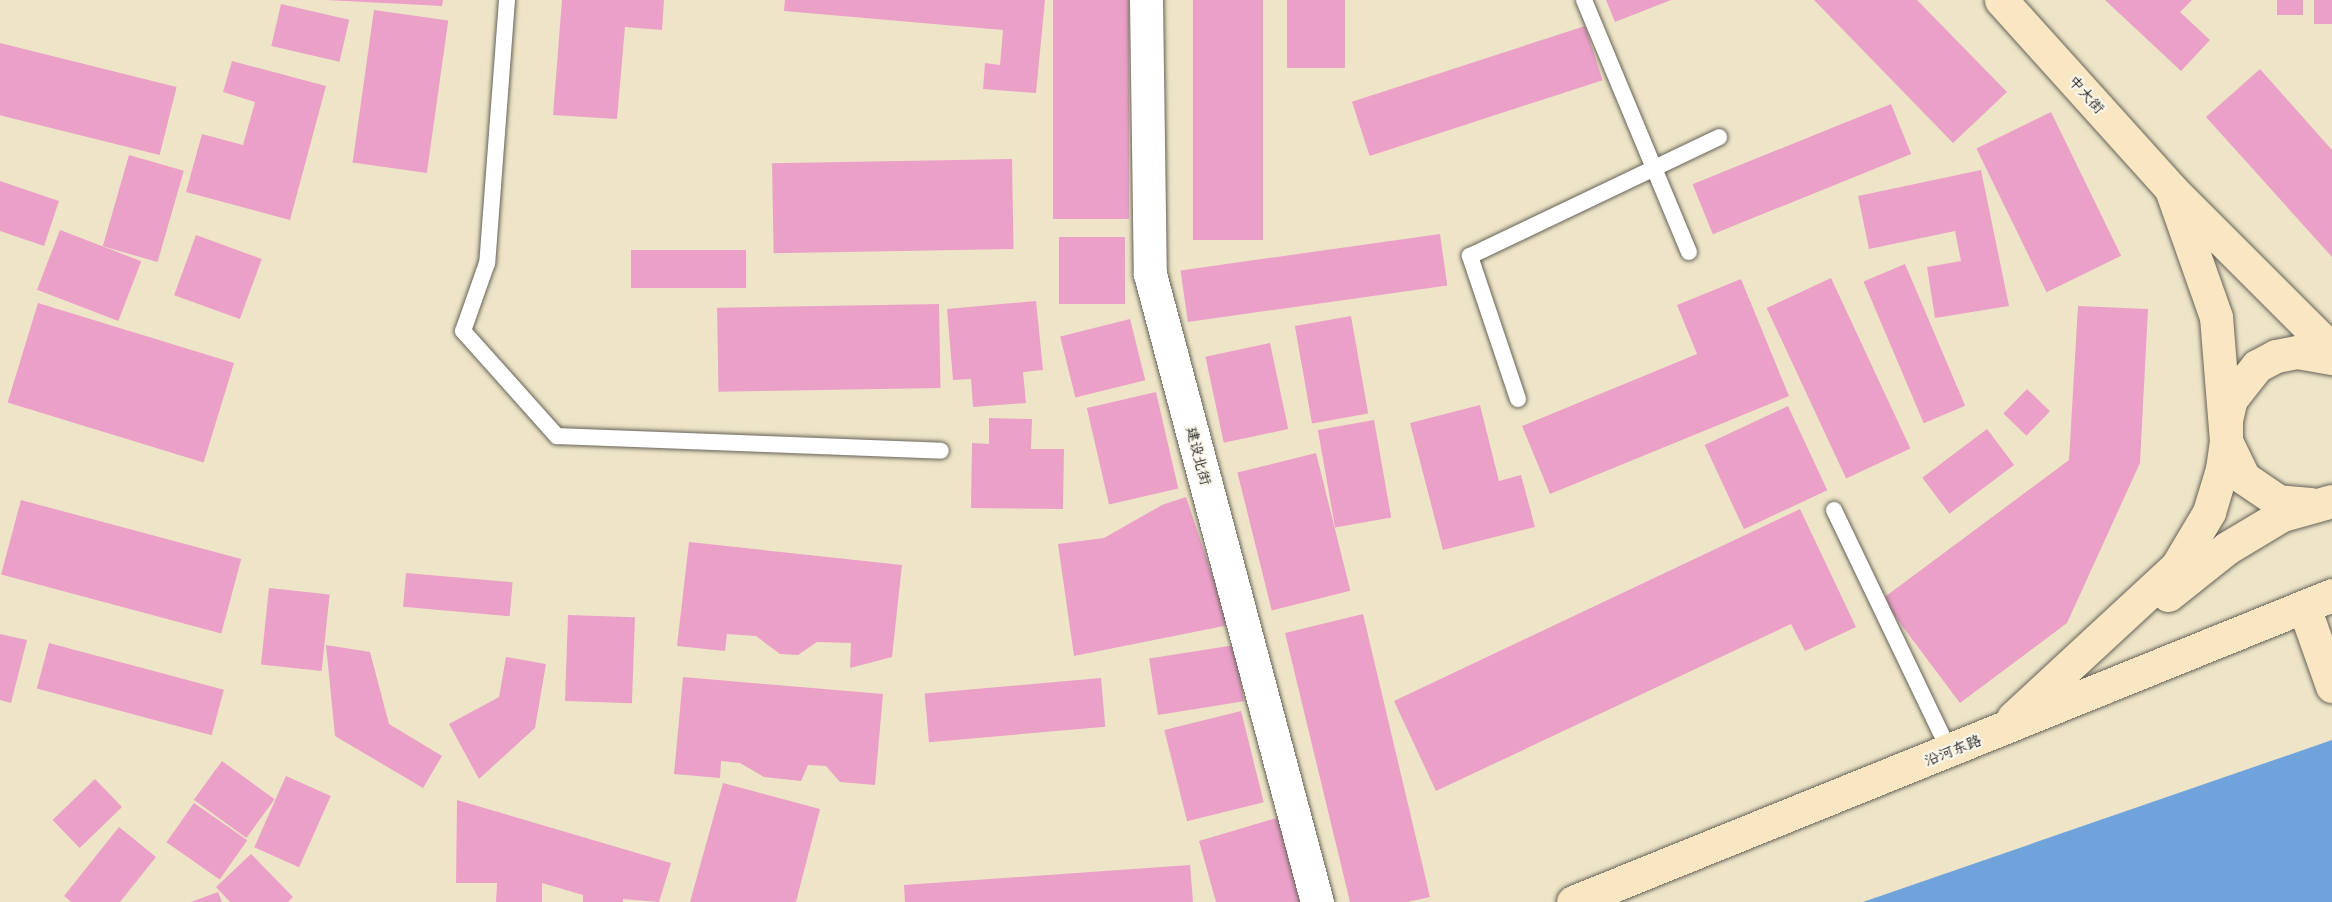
<!DOCTYPE html>
<meta charset="utf-8">
<style>
body{margin:0}
#map{position:relative;width:2332px;height:902px;overflow:hidden;background:#eee5c8;font-family:"Balsamiq Sans","LXGW WenKai TC",sans-serif}
div>[style]{position:absolute}
.water>*{inset:0;background:#70a2db}
.building>*{inset:0;background:#eba0c8;transform-origin:0 0}
.roads{filter:drop-shadow(0 0 2px #666258) drop-shadow(0 0 2px #666258)}
.lane>*{height:16px;margin:-8px;padding:0 8px;transform-origin:8px;border-radius:8px;background:#fff}
.street>*{height:33px;margin:-16.5px;padding:0 16.5px;transform-origin:16.5px;border-radius:16.5px;background:#fff}
.secondary>*{height:33px;margin:-16.5px;padding:0 16.5px;transform-origin:16.5px;border-radius:16.5px;background:#f9e7c3}
span{translate:-50% -50%;white-space:nowrap;text-align:center;line-height:1.15;-webkit-text-stroke:4.5px #fbf7ec;paint-order:stroke}
.street-label{font-size:15px;color:#1c1c1c}
</style>
<div id="map">
<div class="water">
<i style="clip-path:polygon(2332px 740px,2332px 902px,1863px 902px)"></i>
</div>
<div class="building">
<i style="clip-path:polygon(326px 0,443px 0,442px 6px)"></i>
<i style="clip-path:polygon(562px 0,664px 0,662px 30px,625px 27px,617px 119px,553px 115px)"></i>
<i style="clip-path:polygon(785px 0,1045px 0,1036px 93px,983px 89px,985px 63px,1000px 65px,1003px 30px,784px 11px)"></i>
<i style="left:1053px;top:0;width:76px;height:219px"></i>
<i style="left:1193px;top:0;width:70px;height:240px"></i>
<i style="left:1287px;top:0;width:58px;height:68px"></i>
<i style="clip-path:polygon(1606px 0,1671px 0,1615px 22px)"></i>
<i style="clip-path:polygon(1814px 0,1917px 0,2007px 92px,1953px 143px)"></i>
<i style="clip-path:polygon(2105px 0,2192px 0,2180px 12px,2210px 40px,2181px 71px)"></i>
<i style="left:2277px;top:0;width:26px;height:15px"></i>
<i style="left:2314px;top:0;width:18px;height:24px"></i>
<i style="left:281px;top:4px;width:70px;height:43px;rotate:13deg"></i>
<i style="left:374px;top:10px;width:75px;height:154px;rotate:8deg"></i>
<i style="left:1585px;top:26px;width:57px;height:245px;rotate:72deg"></i>
<i style="left:0;top:43px;width:182px;height:70px;rotate:14deg"></i>
<i style="clip-path:polygon(232px 61px,326px 86px,290px 220px,186px 192px,202px 134px,243px 145px,255px 102px,223px 92px)"></i>
<i style="clip-path:polygon(2260px 69px,2332px 150px,2332px 257px,2206px 117px)"></i>
<i style="left:1891px;top:104px;width:54px;height:214px;rotate:68deg"></i>
<i style="left:2051px;top:112px;width:160px;height:83px;rotate:64deg"></i>
<i style="left:129px;top:155px;width:57px;height:95px;rotate:16deg"></i>
<i style="left:1012px;top:159px;width:90px;height:240px;rotate:89deg"></i>
<i style="clip-path:polygon(1981px 170px,2009px 306px,1935px 318px,1927px 267px,1961px 261px,1955px 231px,1869px 249px,1858px 196px)"></i>
<i style="clip-path:polygon(0 181px,59px 201px,44px 246px,0 231px)"></i>
<i style="left:60px;top:230px;width:87px;height:64px;rotate:21deg"></i>
<i style="left:1440px;top:234px;width:52px;height:262px;rotate:82deg"></i>
<i style="left:196px;top:235px;width:70px;height:64px;rotate:20deg"></i>
<i style="left:1059px;top:237px;width:66px;height:67px"></i>
<i style="left:746px;top:250px;width:38px;height:115px;rotate:90deg"></i>
<i style="left:1905px;top:264px;width:154px;height:45px;rotate:67deg"></i>
<i style="left:1831px;top:278px;width:188px;height:71px;rotate:65deg"></i>
<i style="clip-path:polygon(1741px 279px,1789px 396px,1550px 494px,1522px 426px,1697px 354px,1677px 305px)"></i>
<i style="clip-path:polygon(1036px 301px,1043px 370px,1023px 372px,1026px 403px,973px 407px,971px 379px,953px 380px,947px 309px)"></i>
<i style="left:38px;top:303px;width:205px;height:104px;rotate:17deg"></i>
<i style="left:939px;top:304px;width:84px;height:222px;rotate:89deg"></i>
<i style="clip-path:polygon(2078px 306px,2148px 309px,2140px 463px,2067px 623px,1960px 703px,1882px 599px,2069px 460px)"></i>
<i style="left:1351px;top:316px;width:99px;height:57px;rotate:80deg"></i>
<i style="left:1130px;top:319px;width:63px;height:72px;rotate:76deg"></i>
<i style="left:1270px;top:343px;width:88px;height:66px;rotate:78deg"></i>
<i style="left:2027px;top:389px;width:32px;height:34px;rotate:44deg"></i>
<i style="left:1156px;top:392px;width:99px;height:71px;rotate:77deg"></i>
<i style="clip-path:polygon(1480px 405px,1499px 481px,1521px 475px,1535px 527px,1443px 550px,1410px 423px)"></i>
<i style="left:1788px;top:406px;width:93px;height:92px;rotate:65deg"></i>
<i style="clip-path:polygon(989px 418px,1032px 419px,1031px 449px,1064px 449px,1063px 509px,971px 508px,972px 443px,989px 444px)"></i>
<i style="left:1374px;top:420px;width:99px;height:57px;rotate:80deg"></i>
<i style="left:1987px;top:429px;width:45px;height:81px;rotate:53deg"></i>
<i style="left:1316px;top:453px;width:142px;height:81px;rotate:76deg"></i>
<i style="clip-path:polygon(1186px 497px,1229px 625px,1074px 656px,1058px 544px,1104px 538px,1162px 505px)"></i>
<i style="left:21px;top:500px;width:228px;height:77px;rotate:15deg"></i>
<i style="clip-path:polygon(1800px 509px,1856px 627px,1805px 651px,1791px 624px,1436px 791px,1394px 701px)"></i>
<i style="clip-path:polygon(689px 542px,902px 565px,892px 657px,850px 668px,851px 643px,817px 642px,798px 655px,780px 654px,756px 636px,727px 634px,725px 651px,677px 646px)"></i>
<i style="left:406px;top:573px;width:107px;height:34px;rotate:5deg"></i>
<i style="left:269px;top:588px;width:61px;height:77px;rotate:6deg"></i>
<i style="clip-path:polygon(1363px 614px,1430px 897px,1407px 902px,1350px 902px,1285px 633px)"></i>
<i style="left:568px;top:615px;width:67px;height:86px;rotate:2deg"></i>
<i style="clip-path:polygon(0 634px,27px 640px,11px 703px,0 700px)"></i>
<i style="left:49px;top:643px;width:181px;height:47px;rotate:15deg"></i>
<i style="clip-path:polygon(326px 645px,370px 652px,389px 724px,442px 756px,423px 788px,335px 736px)"></i>
<i style="left:1235px;top:645px;width:57px;height:87px;rotate:81deg"></i>
<i style="clip-path:polygon(506px 657px,546px 664px,535px 728px,479px 779px,449px 724px,499px 697px)"></i>
<i style="clip-path:polygon(683px 677px,883px 694px,875px 785px,840px 782px,826px 766px,808px 765px,801px 781px,764px 777px,740px 763px,721px 761px,720px 778px,674px 774px)"></i>
<i style="left:1101px;top:678px;width:49px;height:177px;rotate:85deg"></i>
<i style="left:1241px;top:711px;width:94px;height:79px;rotate:76deg"></i>
<i style="left:222px;top:761px;width:65px;height:48px;rotate:36deg"></i>
<i style="left:286px;top:776px;width:49px;height:78px;rotate:24deg"></i>
<i style="left:95px;top:779px;width:39px;height:59px;rotate:46deg"></i>
<i style="clip-path:polygon(723px 783px,820px 809px,796px 902px,690px 902px)"></i>
<i style="clip-path:polygon(457px 800px,671px 863px,659px 902px,623px 899px,623px 902px,583px 902px,583px 895px,542px 883px,542px 902px,496px 902px,497px 883px,456px 883px)"></i>
<i style="left:194px;top:803px;width:65px;height:48px;rotate:35deg"></i>
<i style="clip-path:polygon(1280px 817px,1304px 902px,1216px 902px,1199px 841px)"></i>
<i style="clip-path:polygon(119px 827px,156px 857px,120px 902px,71px 902px,64px 896px)"></i>
<i style="clip-path:polygon(251px 854px,293px 897px,288px 902px,230px 902px,216px 887px)"></i>
<i style="clip-path:polygon(1190px 865px,1193px 902px,905px 902px,904px 885px)"></i>
<i style="clip-path:polygon(218px 892px,222px 902px,191px 902px)"></i>
</div>
<div class="roads">
<div class="lane">
<i style="left:507px;top:0;width:264px;rotate:94.3deg"></i>
<i style="left:487px;top:263px;width:72px;rotate:109.4deg"></i>
<i style="left:463px;top:331px;width:141px;rotate:48.2deg"></i>
<i style="left:557px;top:436px;width:384px;rotate:2.2deg"></i>
<i style="left:1584px;top:0;width:273px;rotate:67.4deg"></i>
<i style="left:1518px;top:399px;width:151px;rotate:-108.6deg"></i>
<i style="left:1470px;top:256px;width:276px;rotate:-25.5deg"></i>
<i style="left:1834px;top:510px;width:268px;rotate:64.4deg"></i>
</div>
<div class="street">
<i style="left:1146px;top:0;width:274px;rotate:89.2deg"></i>
<i style="left:1150px;top:274px;width:650px;rotate:75.11deg"></i>
</div>
<div class="secondary">
<i style="left:2001px;top:0;width:254px;rotate:48deg"></i>
<i style="left:2171px;top:189px;width:228px;rotate:45deg"></i>
<i style="left:2310px;top:504px;width:32px;rotate:-175deg"></i>
<i style="left:2278px;top:501px;width:41px;rotate:-145.9deg"></i>
<i style="left:2244px;top:478px;width:41px;rotate:-115.9deg"></i>
<i style="left:2226px;top:441px;width:21px;rotate:-90deg"></i>
<i style="left:2226px;top:420px;width:22px;rotate:-77deg"></i>
<i style="left:2231px;top:399px;width:42px;rotate:-51.8deg"></i>
<i style="left:2257px;top:366px;width:21px;rotate:-28deg"></i>
<i style="left:2276px;top:356px;width:21px;rotate:-11deg"></i>
<i style="left:2297px;top:352px;width:36px;rotate:10deg"></i>
<i style="left:2168px;top:595px;width:75px;rotate:-38.5deg"></i>
<i style="left:2227px;top:548px;width:64px;rotate:-31deg"></i>
<i style="left:2282px;top:515px;width:52px;rotate:-15.6deg"></i>
<i style="left:2304px;top:607px;width:84px;rotate:70.5deg"></i>
<i style="left:2013px;top:718px;width:224px;rotate:-42.8deg"></i>
<i style="left:2177px;top:566px;width:63px;rotate:-59.3deg"></i>
<i style="left:2209px;top:512px;width:45px;rotate:-73.2deg"></i>
<i style="left:2222px;top:469px;width:28px;rotate:-82deg"></i>
<i style="left:2226px;top:441px;width:124px;rotate:-94.6deg"></i>
<i style="left:2216px;top:317px;width:136px;rotate:-109.4deg"></i>
<i style="left:1573px;top:902px;width:819px;rotate:-22.02deg"></i>
</div>
</div>
<div class="street-label">
<span style="left:2086px;top:95px;rotate:48deg">中大街</span>
<span style="left:1198px;top:456px;rotate:75deg">建设北街</span>
<span style="left:1953px;top:751px;rotate:-22deg">沿河东路</span>
</div>
</div>
